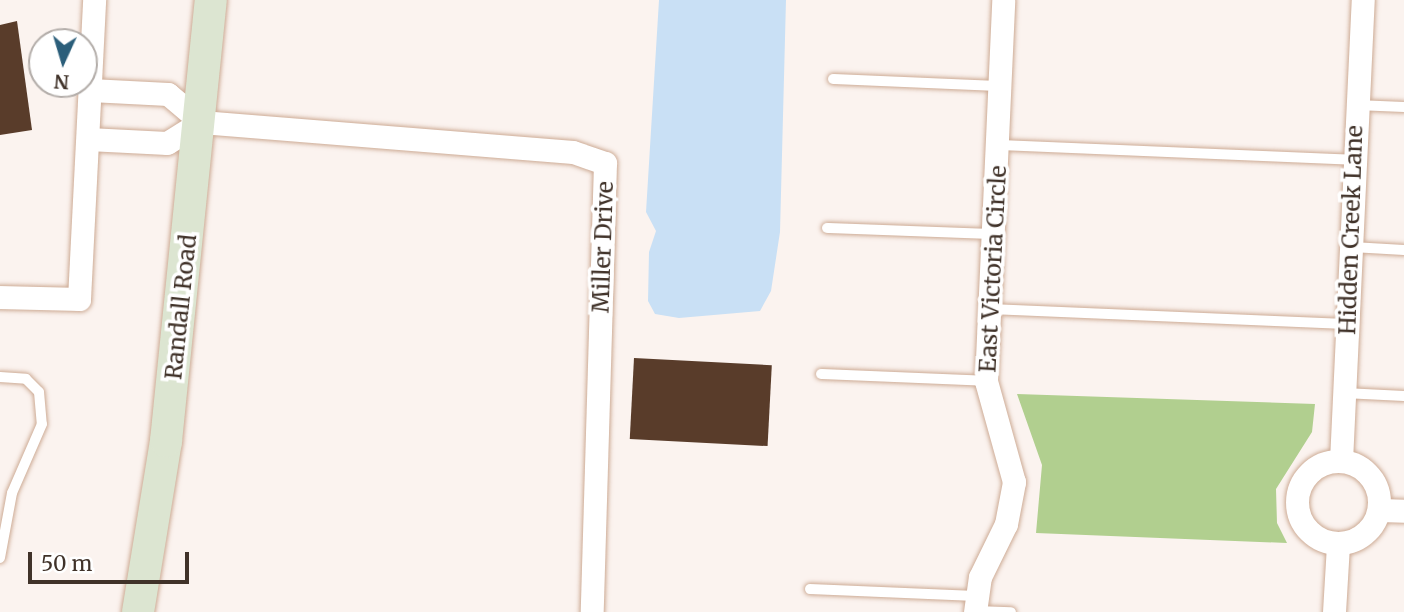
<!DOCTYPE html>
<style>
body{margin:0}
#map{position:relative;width:1404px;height:612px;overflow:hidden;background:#fbf3ef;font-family:Merriweather,serif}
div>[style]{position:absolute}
.green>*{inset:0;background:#b1cf8f}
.water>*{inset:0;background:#c9e0f5}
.building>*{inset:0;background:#593c2a;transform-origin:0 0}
.roads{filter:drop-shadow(0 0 2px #cdab95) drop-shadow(0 0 2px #cdab95)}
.service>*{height:10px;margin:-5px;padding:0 5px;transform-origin:5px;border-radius:5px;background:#fff}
.minor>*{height:23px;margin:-11.5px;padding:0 11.5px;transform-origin:11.5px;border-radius:11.5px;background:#fff}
.minor>.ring{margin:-11.5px;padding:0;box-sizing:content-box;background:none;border:23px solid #fff;border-radius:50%}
.secondary>*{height:32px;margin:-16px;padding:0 16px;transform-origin:16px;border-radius:16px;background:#dce5d1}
span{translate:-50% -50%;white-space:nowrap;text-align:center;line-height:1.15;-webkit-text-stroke:7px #fff;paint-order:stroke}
.street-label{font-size:23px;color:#403229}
.north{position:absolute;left:28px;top:28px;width:70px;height:70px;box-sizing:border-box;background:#fff;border:2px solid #b3ada9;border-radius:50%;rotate:184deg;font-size:19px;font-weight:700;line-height:28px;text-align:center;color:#403229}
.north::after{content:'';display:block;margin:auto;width:24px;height:32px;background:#2b5e7a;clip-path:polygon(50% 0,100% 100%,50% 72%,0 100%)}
.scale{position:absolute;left:28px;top:552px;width:161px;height:32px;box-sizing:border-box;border:4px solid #403229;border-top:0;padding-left:9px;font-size:21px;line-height:24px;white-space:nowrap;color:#403229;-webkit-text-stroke:5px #fff;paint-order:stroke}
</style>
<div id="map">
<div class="green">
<i style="clip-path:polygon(1017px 394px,1315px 404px,1312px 432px,1276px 489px,1277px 523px,1287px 543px,1036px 533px,1042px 465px)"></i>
</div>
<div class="water">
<i style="clip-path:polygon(659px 0,786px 0,780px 232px,771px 291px,760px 311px,679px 318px,655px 314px,648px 301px,649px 252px,656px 231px,646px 212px)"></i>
</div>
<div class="building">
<i style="clip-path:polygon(17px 21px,32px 130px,0 135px,0 25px)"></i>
<i style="left:634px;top:358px;width:138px;height:81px;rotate:3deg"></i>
</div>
<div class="roads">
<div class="service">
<i style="left:833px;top:79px;width:166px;rotate:2.4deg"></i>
<i style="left:1356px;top:105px;width:48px;rotate:2.4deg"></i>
<i style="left:999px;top:145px;width:355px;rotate:2.4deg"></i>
<i style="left:827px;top:228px;width:166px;rotate:2.1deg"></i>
<i style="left:1352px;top:247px;width:52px;rotate:3.3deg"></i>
<i style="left:989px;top:309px;width:358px;rotate:2.4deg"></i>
<i style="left:821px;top:374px;width:165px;rotate:2.4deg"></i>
<i style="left:0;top:377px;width:26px;rotate:4deg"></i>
<i style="left:26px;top:379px;width:18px;rotate:45deg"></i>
<i style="left:39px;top:392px;width:32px;rotate:85deg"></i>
<i style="left:42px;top:424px;width:75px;rotate:113.5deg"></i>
<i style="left:12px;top:493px;width:66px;rotate:100.5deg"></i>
<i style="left:1344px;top:393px;width:60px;rotate:2.9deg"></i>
<i style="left:810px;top:589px;width:166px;rotate:2.4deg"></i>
<i style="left:975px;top:611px;width:36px;rotate:2deg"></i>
</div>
<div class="minor">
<i style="left:90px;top:90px;width:78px;rotate:2.9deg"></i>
<i style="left:168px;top:94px;width:43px;rotate:40.3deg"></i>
<i style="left:201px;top:122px;width:373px;rotate:4.6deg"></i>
<i style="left:573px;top:152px;width:34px;rotate:19deg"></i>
<i style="left:605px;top:163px;width:449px;rotate:91.7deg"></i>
<i style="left:88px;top:139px;width:79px;rotate:2.9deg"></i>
<i style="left:167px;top:143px;width:40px;rotate:-32deg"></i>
<i style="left:0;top:297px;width:79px;rotate:1.5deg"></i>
<i style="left:79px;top:299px;width:299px;rotate:-87.1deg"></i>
<i class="ring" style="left:1297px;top:461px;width:59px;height:59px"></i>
<i style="left:1341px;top:461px;width:462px;rotate:-87.3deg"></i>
<i style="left:1380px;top:510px;width:24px;rotate:2deg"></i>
<i style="left:975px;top:612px;width:35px;rotate:-82deg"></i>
<i style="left:980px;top:577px;width:59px;rotate:-63.9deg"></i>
<i style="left:1006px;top:524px;width:43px;rotate:-79.2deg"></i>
<i style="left:1014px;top:482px;width:105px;rotate:-105.5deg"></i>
<i style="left:986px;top:381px;width:381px;rotate:-87.4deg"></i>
<i style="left:1334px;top:612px;width:68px;rotate:-86.6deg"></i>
</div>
<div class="secondary">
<i style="left:138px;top:612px;width:173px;rotate:-80.7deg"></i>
<i style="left:166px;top:441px;width:443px;rotate:-84.2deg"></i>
</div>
</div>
<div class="street-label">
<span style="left:1351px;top:230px;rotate:-88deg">Hidden Creek Lane</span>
<span style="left:603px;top:247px;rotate:-88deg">Miller Drive</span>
<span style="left:993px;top:269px;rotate:-87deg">East Victoria Circle</span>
<span style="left:181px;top:307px;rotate:-84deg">Randall Road</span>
</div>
<div class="north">N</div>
<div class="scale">50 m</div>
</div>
